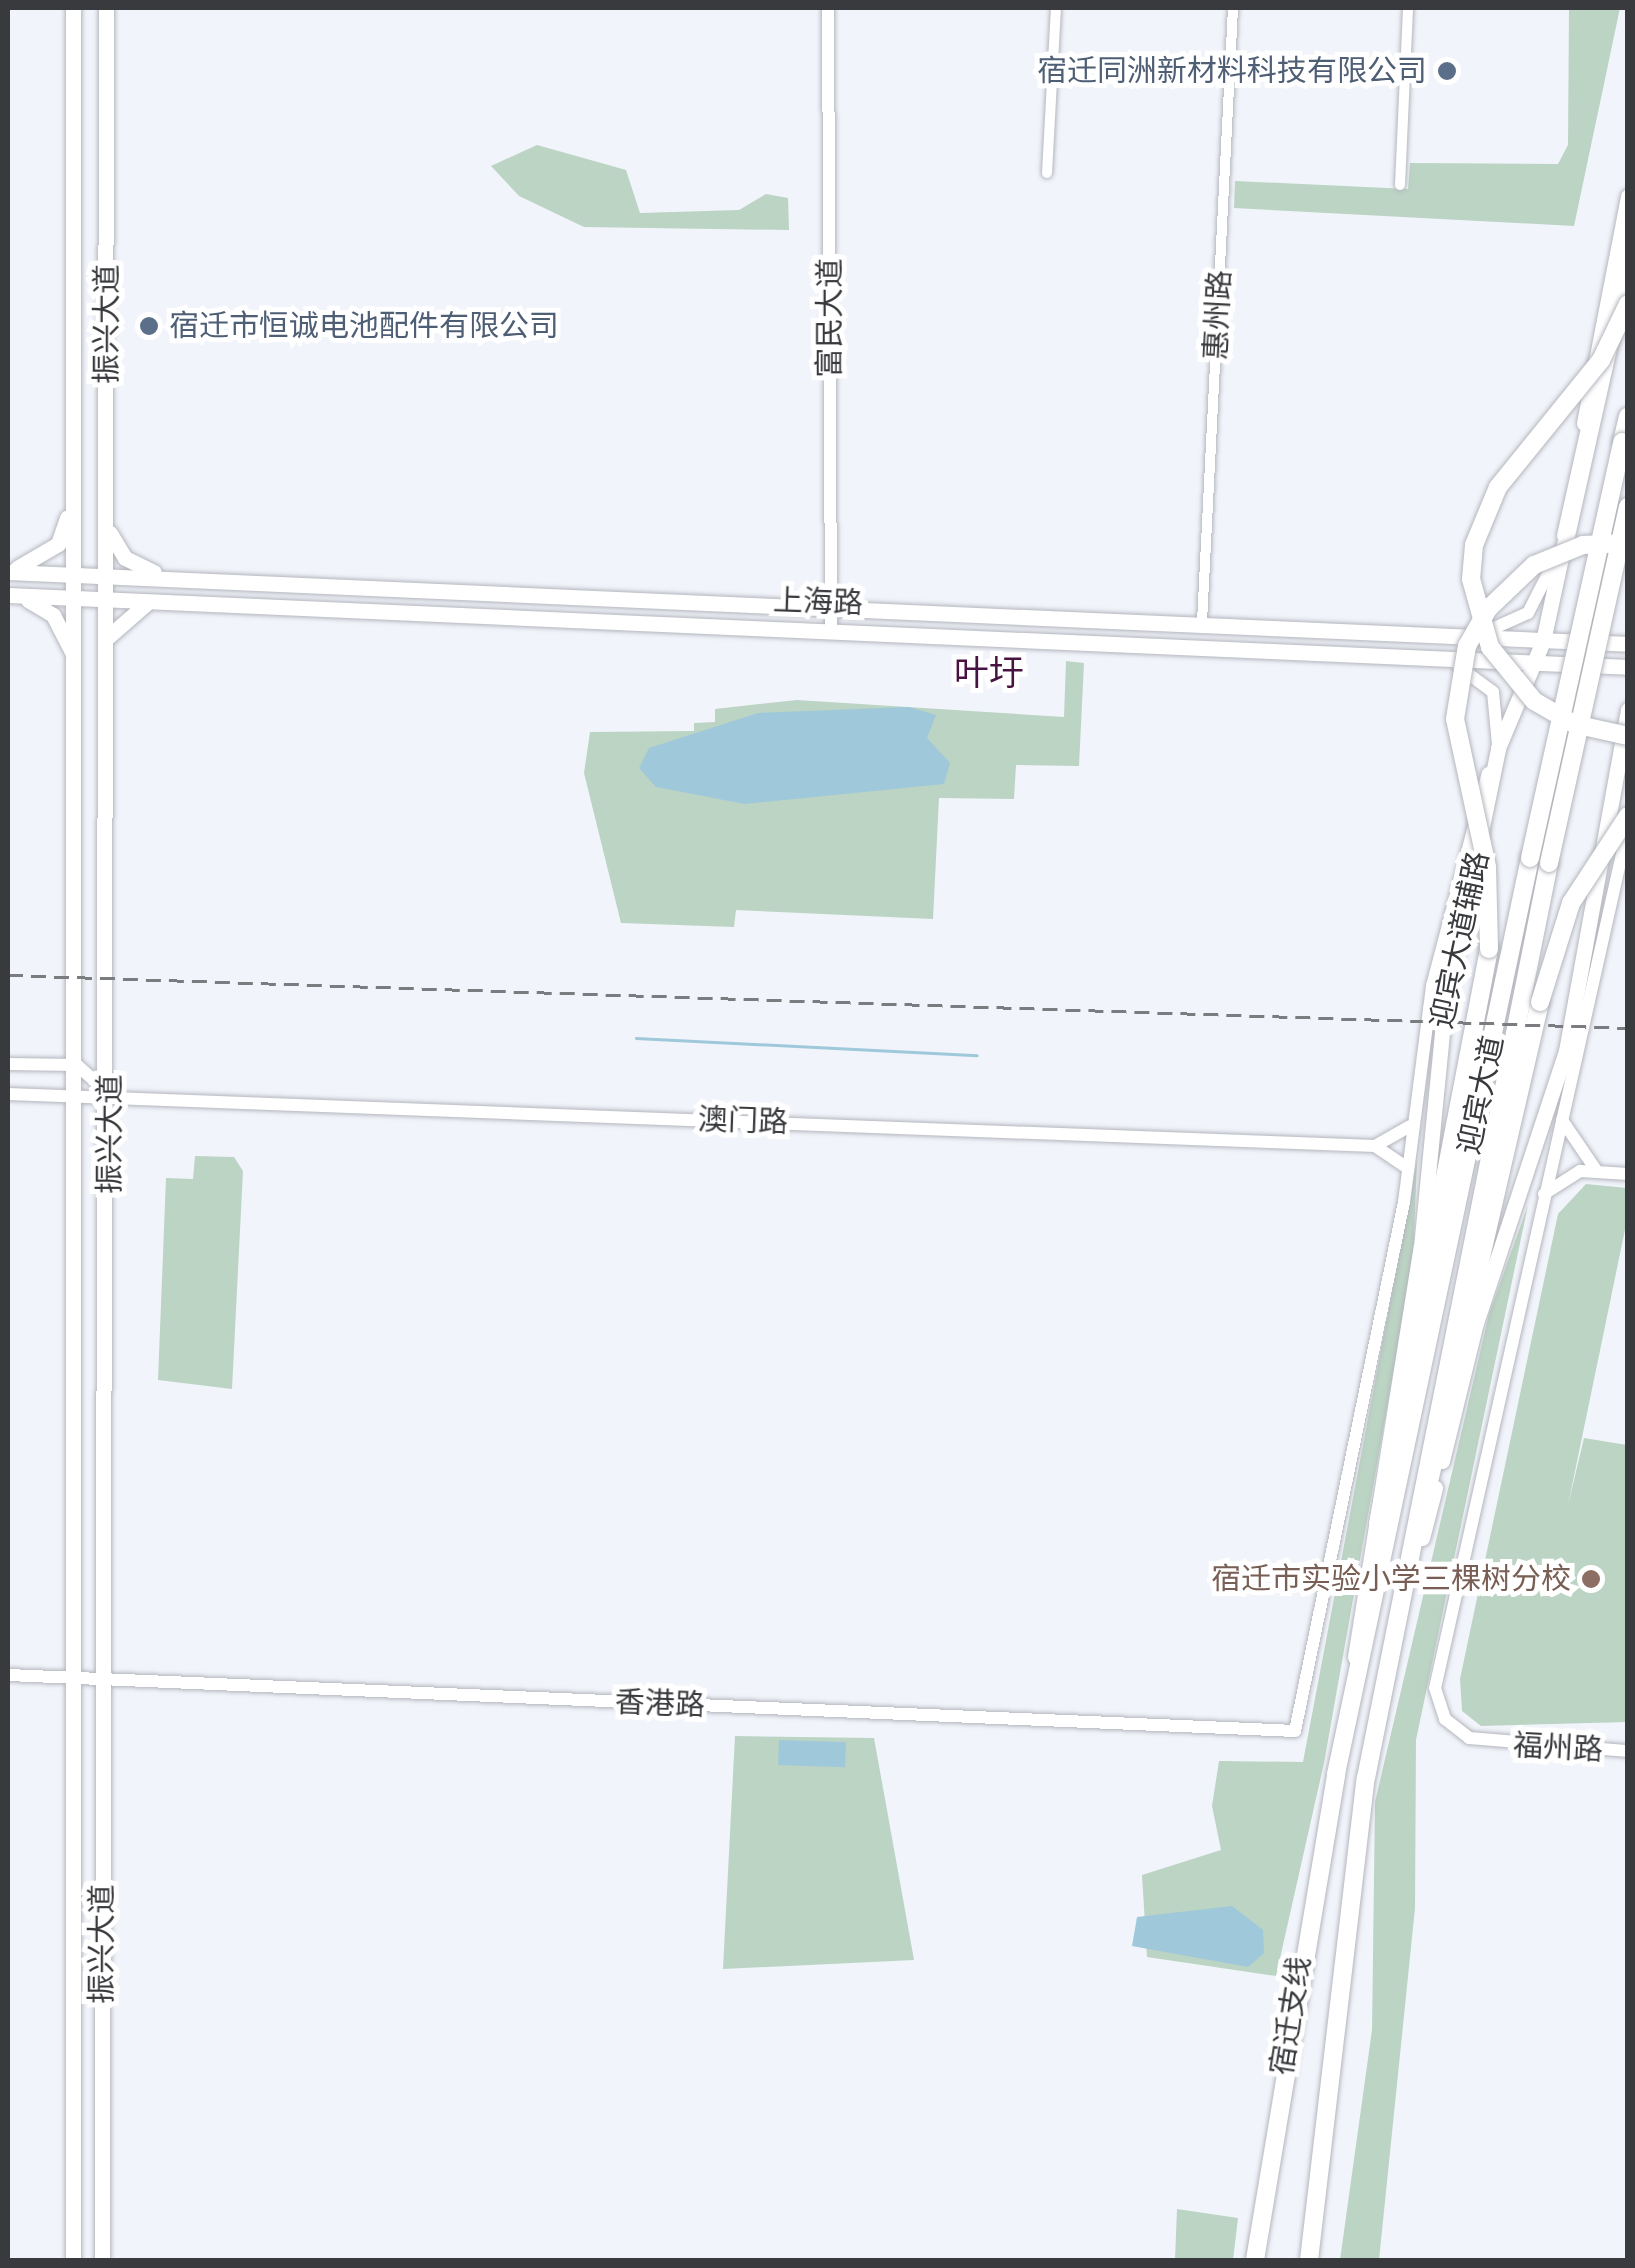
<!DOCTYPE html>
<meta charset="utf-8">
<style>
body{margin:0}
#map{position:relative;width:1635px;height:2268px;overflow:hidden;background:#f2f4fb;font-family:"Times New Roman","Noto Sans SC",serif}
div>[style]{position:absolute}
.green>*{inset:0;background:#bbd4c3}
.water>*{inset:0;background:#a0c8db;transform-origin:0 0}
.stream>*{height:2.5px;margin:-1.25px;padding:0 1.25px;transform-origin:1.25px;border-radius:1.25px;background:#a0c8db}
.roads{filter:drop-shadow(0 0 2px #b4b6bd) drop-shadow(0 0 2px #b4b6bd)}
.minor>*{height:10px;margin:-5px;padding:0 5px;transform-origin:5px;border-radius:5px;background:#fff}
.tertiary>*{height:12px;margin:-6px;padding:0 6px;transform-origin:6px;border-radius:6px;background:#fff}
.secondary>*{height:15px;margin:-7.5px;padding:0 7.5px;transform-origin:7.5px;border-radius:7.5px;background:#fff}
.primary>*{height:15px;margin:-7.5px;padding:0 7.5px;transform-origin:7.5px;border-radius:7.5px;background:#fff}
.trunk>*{height:18px;margin:-9px;padding:0 9px;transform-origin:9px;border-radius:9px;background:#fff}
.motorway>*{height:18px;margin:-9px;padding:0 9px;transform-origin:9px;border-radius:9px;background:#fff}
.rail>*{height:2.5px;margin-top:-1.25px;transform-origin:0;background:repeating-linear-gradient(90deg,#7a7c80 0 15px,transparent 0 23px)}
.bridges{filter:drop-shadow(0 0 2px #b4b6bd) drop-shadow(0 0 2px #b4b6bd)}
.trunk-bridge>*{height:18px;margin:-9px;padding:0 9px;transform-origin:9px;border-radius:9px;background:#fff}
.dots>*{width:28px;height:28px;translate:-50% -50%;box-sizing:border-box;border:5px solid #fff;border-radius:50%}
span{translate:-50% -50%;white-space:nowrap;text-align:center;line-height:1.15;-webkit-text-stroke:10px #fff;paint-order:stroke}
.service-label{font-size:30px;color:#4e5e75}
.right{translate:-100% -50%;text-align:right}
.left{translate:0 -50%;text-align:left}
.street-label{font-size:30px;color:#393a3d}
.education-label{font-size:30px;color:#785e54}
.quarter-label{font-size:35px;color:#471442}
.frame{position:absolute;inset:0;border:10px solid #393a3d;pointer-events:none}
</style>
<div id="map">
<div class="green">
<i style="clip-path:polygon(1569px 8px,1620px 8px,1574px 226px,1234px 208px,1235px 181px,1408px 189px,1410px 163px,1558px 164px,1568px 145px)"></i>
<i style="clip-path:polygon(537px 145px,626px 170px,640px 213px,739px 210px,766px 194px,788px 198px,789px 230px,584px 227px,519px 196px,491px 166px)"></i>
<i style="clip-path:polygon(1066px 661px,1084px 663px,1079px 766px,1016px 765px,1014px 799px,939px 798px,933px 919px,736px 910px,734px 927px,621px 923px,584px 773px,590px 732px,694px 731px,694px 723px,715px 722px,715px 709px,797px 700px,1064px 717px)"></i>
<i style="clip-path:polygon(195px 1156px,234px 1157px,243px 1171px,232px 1389px,158px 1380px,166px 1178px,193px 1179px)"></i>
<i style="clip-path:polygon(1417px 1160px,1413px 1261px,1324px 1763px,1276px 1976px,1147px 1957px,1142px 1875px,1221px 1850px,1212px 1806px,1219px 1761px,1303px 1762px)"></i>
<i style="clip-path:polygon(1586px 1184px,1627px 1188px,1627px 1220px,1568px 1505px,1584px 1438px,1627px 1445px,1627px 1722px,1481px 1726px,1462px 1711px,1460px 1679px,1558px 1214px)"></i>
<i style="clip-path:polygon(1528px 1205px,1416px 1740px,1415px 1908px,1379px 2260px,1340px 2260px,1372px 2030px,1375px 1802px,1489px 1314px)"></i>
<i style="clip-path:polygon(735px 1736px,874px 1738px,914px 1960px,723px 1969px)"></i>
<i style="clip-path:polygon(1177px 2209px,1238px 2218px,1233px 2260px,1175px 2260px)"></i>
</div>
<div class="water">
<i style="clip-path:polygon(909px 707px,936px 715px,927px 738px,950px 763px,944px 784px,745px 804px,656px 787px,639px 768px,649px 748px,758px 713px)"></i>
<i style="left:779px;top:1740px;width:67px;height:25px;rotate:2deg"></i>
<i style="clip-path:polygon(1232px 1906px,1263px 1930px,1264px 1953px,1248px 1967px,1132px 1946px,1137px 1917px)"></i>
</div>
<div class="stream">
<i style="left:636px;top:1038px;width:341px;rotate:2.9deg"></i>
</div>
<div class="roads">
<div class="minor">
<i style="left:1047px;top:173px;width:165px;rotate:-86.9deg"></i>
<i style="left:1400px;top:185px;width:177px;rotate:-87.4deg"></i>
<i style="left:1202px;top:622px;width:615px;rotate:-87.11deg"></i>
</div>
<div class="tertiary">
<i style="left:828px;top:8px;width:621px;rotate:89.72deg"></i>
<i style="left:1483px;top:633px;width:49px;rotate:-24deg"></i>
<i style="left:1528px;top:613px;width:64px;rotate:-63deg"></i>
<i style="left:1459px;top:667px;width:42px;rotate:36.3deg"></i>
<i style="left:1493px;top:692px;width:53px;rotate:84.6deg"></i>
<i style="left:1628px;top:827px;width:882px;rotate:102.63deg"></i>
<i style="left:1435px;top:1688px;width:33px;rotate:72deg"></i>
<i style="left:1445px;top:1719px;width:31px;rotate:38deg"></i>
<i style="left:1469px;top:1738px;width:160px;rotate:4.7deg"></i>
<i style="left:8px;top:1064px;width:69px;rotate:0.8deg"></i>
<i style="left:77px;top:1065px;width:43px;rotate:42.2deg"></i>
<i style="left:8px;top:1094px;width:1368px;rotate:2.18deg"></i>
<i style="left:1375px;top:1146px;width:40px;rotate:-29.7deg"></i>
<i style="left:1562px;top:1120px;width:60px;rotate:55.8deg"></i>
<i style="left:1375px;top:1146px;width:37px;rotate:34deg"></i>
<i style="left:1544px;top:1194px;width:43px;rotate:-32.6deg"></i>
<i style="left:1580px;top:1171px;width:48px;rotate:3.6deg"></i>
<i style="left:8px;top:1675px;width:1288px;rotate:2.49deg"></i>
<i style="left:1295px;top:1731px;width:540px;rotate:-78.36deg"></i>
<i style="left:1404px;top:1202px;width:218px;rotate:-82.6deg"></i>
<i style="left:1432px;top:986px;width:220px;rotate:-75.3deg"></i>
</div>
<div class="secondary">
<i style="left:73px;top:8px;width:2252px;rotate:90deg"></i>
<i style="left:110px;top:533px;width:29px;rotate:59deg"></i>
<i style="left:125px;top:558px;width:32px;rotate:26deg"></i>
<i style="left:17px;top:568px;width:48px;rotate:-30.3deg"></i>
<i style="left:58px;top:544px;width:28px;rotate:-71deg"></i>
<i style="left:8px;top:572px;width:1622px;rotate:2.54deg"></i>
<i style="left:8px;top:595px;width:1622px;rotate:2.54deg"></i>
<i style="left:28px;top:600px;width:29px;rotate:31deg"></i>
<i style="left:53px;top:615px;width:42px;rotate:62.8deg"></i>
<i style="left:109px;top:636px;width:50px;rotate:-41deg"></i>
<i style="left:102px;top:2260px;width:2252px;rotate:-89.9deg"></i>
</div>
<div class="primary">
<i style="left:1584px;top:423px;width:231px;rotate:-79deg"></i>
<i style="left:1442px;top:1461px;width:142px;rotate:-76.2deg"></i>
<i style="left:1476px;top:1323px;width:287px;rotate:-71.7deg"></i>
<i style="left:1566px;top:1051px;width:347px;rotate:-79.7deg"></i>
<i style="left:1422px;top:1538px;width:52px;rotate:-75.4deg"></i>
<i style="left:1355px;top:1657px;width:415px;rotate:-80.9deg"></i>
<i style="left:1421px;top:1247px;width:236px;rotate:-84.4deg"></i>
<i style="left:1444px;top:1012px;width:269px;rotate:-78.4deg"></i>
<i style="left:1498px;top:748px;width:116px;rotate:-67.2deg"></i>
<i style="left:1543px;top:641px;width:99px;rotate:-77.8deg"></i>
</div>
<div class="trunk">
<i style="left:1622px;top:442px;width:26px;rotate:-77deg"></i>
<i style="left:1566px;top:536px;width:284px;rotate:-77.4deg"></i>
<i style="left:1425px;top:1499px;width:510px;rotate:-76.97deg"></i>
<i style="left:1378px;top:1524px;width:586px;rotate:-79.07deg"></i>
<i style="left:1336px;top:1774px;width:936px;rotate:-78.04deg"></i>
<i style="left:1366px;top:1778px;width:933px;rotate:-78.69deg"></i>
</div>
<div class="motorway">
<i style="left:1255px;top:2260px;width:493px;rotate:-80.5deg"></i>
<i style="left:1309px;top:2260px;width:485px;rotate:-83.3deg"></i>
</div>
</div>
<div class="rail">
<i style="left:8px;top:975px;width:1621px;rotate:1.87deg"></i>
</div>
<div class="bridges">
<div class="trunk-bridge">
<i style="left:1628px;top:304px;width:62px;rotate:115.7deg"></i>
<i style="left:1601px;top:360px;width:164px;rotate:129deg"></i>
<i style="left:1498px;top:487px;width:63px;rotate:112.5deg"></i>
<i style="left:1474px;top:545px;width:34px;rotate:95deg"></i>
<i style="left:1471px;top:579px;width:71px;rotate:74.4deg"></i>
<i style="left:1490px;top:647px;width:70px;rotate:50.8deg"></i>
<i style="left:1534px;top:701px;width:46px;rotate:29.9deg"></i>
<i style="left:1574px;top:724px;width:55px;rotate:12.5deg"></i>
<i style="left:1530px;top:858px;width:426px;rotate:-77.5deg"></i>
<i style="left:1549px;top:863px;width:365px;rotate:-77.5deg"></i>
<i style="left:1489px;top:949px;width:82px;rotate:-91.4deg"></i>
<i style="left:1487px;top:867px;width:151px;rotate:-102.2deg"></i>
<i style="left:1455px;top:719px;width:74px;rotate:-80.7deg"></i>
<i style="left:1467px;top:646px;width:43px;rotate:-60.4deg"></i>
<i style="left:1488px;top:609px;width:64px;rotate:-43.7deg"></i>
<i style="left:1534px;top:565px;width:53px;rotate:-22.2deg"></i>
<i style="left:1583px;top:545px;width:45px;rotate:-2.5deg"></i>
<i style="left:1540px;top:1002px;width:104px;rotate:-72.6deg"></i>
<i style="left:1571px;top:903px;width:104px;rotate:-56.8deg"></i>
</div>
</div>
<div class="dots">
<i style="left:1447px;top:71px;background:#5c6f8a"></i>
<i style="left:149px;top:326px;background:#5c6f8a"></i>
<i style="left:1591px;top:1579px;background:#8d6e63"></i>
</div>
<div class="service-label">
<span class="right" style="left:1427px;top:71px">宿迁同洲新材料科技有限公司</span>
<span class="left" style="left:169px;top:326px">宿迁市恒诚电池配件有限公司</span>
</div>
<div class="street-label">
<span style="left:1218px;top:315px;rotate:-87deg">惠州路</span>
<span style="left:830px;top:318px;rotate:-90deg">富民大道</span>
<span style="left:107px;top:324px;rotate:-90deg">振兴大道</span>
<span style="left:818px;top:602px;rotate:2deg">上海路</span>
<span style="left:1460px;top:940px;rotate:-78deg">迎宾大道辅路</span>
<span style="left:1481px;top:1095px;rotate:-78deg">迎宾大道</span>
<span style="left:743px;top:1121px;rotate:2deg">澳门路</span>
<span style="left:110px;top:1134px;rotate:-90deg">振兴大道</span>
<span style="left:660px;top:1704px;rotate:2deg">香港路</span>
<span style="left:1558px;top:1748px;rotate:3deg">福州路</span>
<span style="left:102px;top:1944px;rotate:-90deg">振兴大道</span>
<span style="left:1291px;top:2016px;rotate:-81deg">宿迁支线</span>
</div>
<div class="education-label">
<span class="right" style="left:1571px;top:1579px">宿迁市实验小学三棵树分校</span>
</div>
<div class="quarter-label">
<span style="left:989px;top:674px">叶圩</span>
</div>
<div class="frame"></div>
</div>
